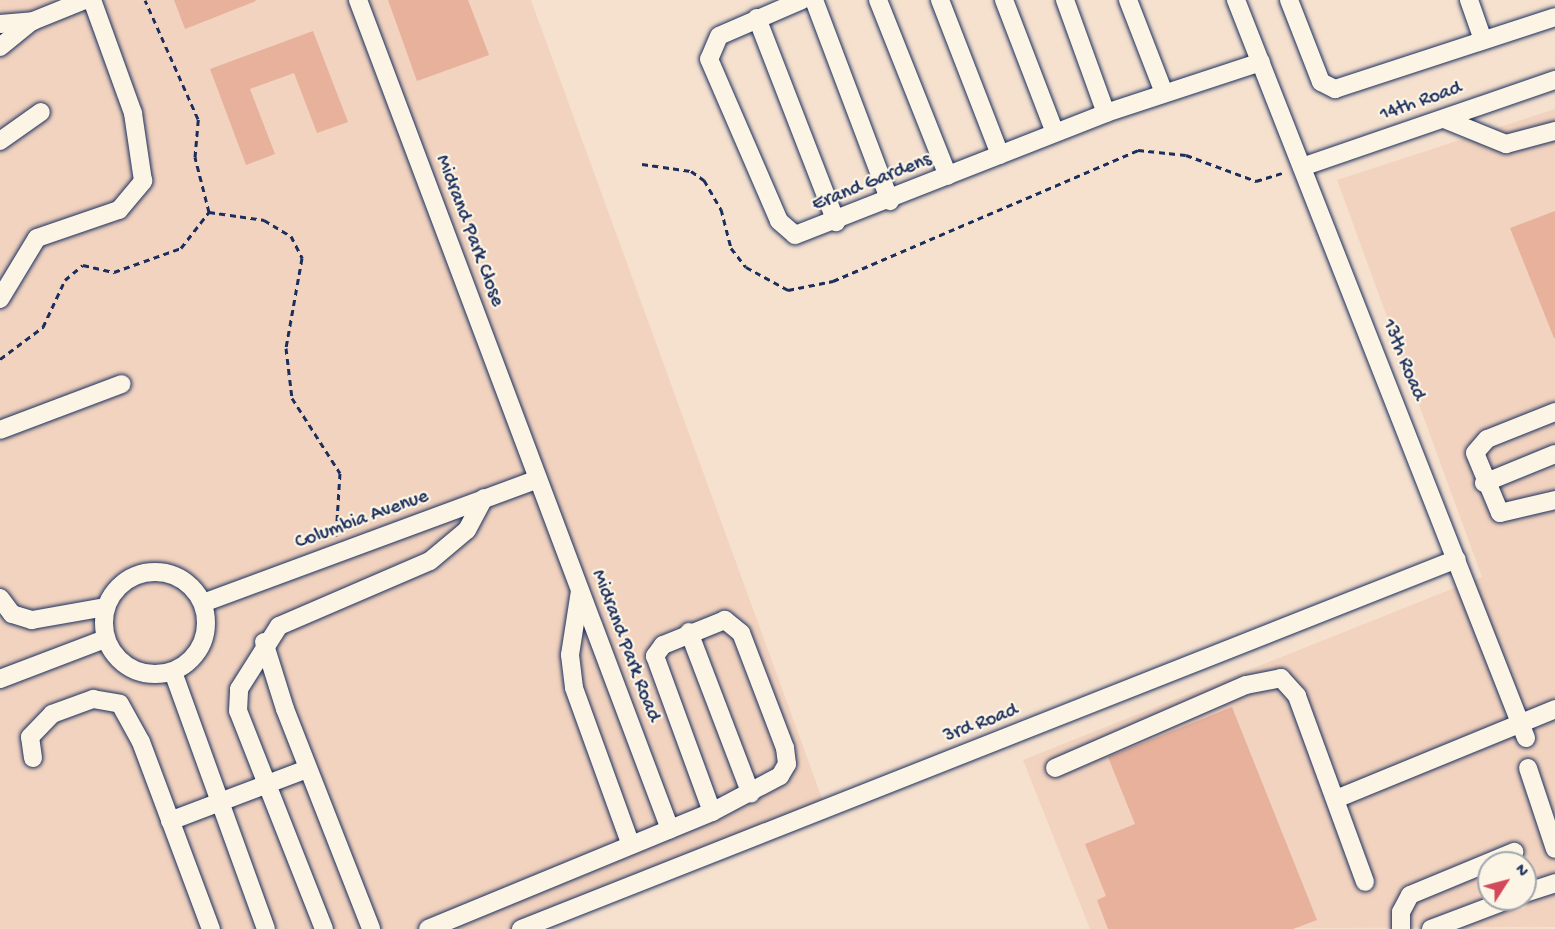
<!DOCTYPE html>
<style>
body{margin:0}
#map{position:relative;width:1555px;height:929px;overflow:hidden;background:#f6e1cf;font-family:"Gochi Hand",sans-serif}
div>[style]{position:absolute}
.built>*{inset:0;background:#f2d3bf}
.building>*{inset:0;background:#e7b19b}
.path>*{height:3px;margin-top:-1.5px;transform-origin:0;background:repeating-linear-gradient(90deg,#1b2f5e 0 6px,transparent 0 10.5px)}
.roads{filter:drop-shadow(0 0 2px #1b2f5e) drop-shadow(0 0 2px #1b2f5e)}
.minor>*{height:18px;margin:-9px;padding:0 9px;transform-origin:9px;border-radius:9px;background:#fcf5e5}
.minor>.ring{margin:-9px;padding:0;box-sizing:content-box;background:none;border:18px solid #fcf5e5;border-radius:50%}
span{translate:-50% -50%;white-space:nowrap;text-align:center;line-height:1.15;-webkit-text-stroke:4.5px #fcf5e5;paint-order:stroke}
.street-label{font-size:20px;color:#1b2f5e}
.north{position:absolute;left:1477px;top:851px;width:60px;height:60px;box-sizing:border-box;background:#fcf5e5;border:2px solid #a2a6af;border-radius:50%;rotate:54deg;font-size:16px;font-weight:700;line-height:24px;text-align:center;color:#1b2f5e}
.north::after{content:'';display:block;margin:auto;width:21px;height:27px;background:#d1495b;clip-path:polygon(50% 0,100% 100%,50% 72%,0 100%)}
</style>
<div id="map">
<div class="built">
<i style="clip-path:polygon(0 0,531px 0,827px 812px,531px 929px,0 929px)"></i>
<i style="clip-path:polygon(evenodd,1555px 109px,1555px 927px,1090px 929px,1023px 760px,1482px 577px,1337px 180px,1555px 109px,1489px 863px,1525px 863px,1525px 899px,1489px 899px,1489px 863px)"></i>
</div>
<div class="building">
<i style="clip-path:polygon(174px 0,255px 0,256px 1px,185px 29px)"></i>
<i style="clip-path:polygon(388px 0,468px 0,489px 55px,417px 81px)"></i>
<i style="clip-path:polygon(313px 31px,348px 122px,317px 133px,294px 73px,250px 89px,275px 154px,246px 165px,210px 69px)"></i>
<i style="clip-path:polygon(1555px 211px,1555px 338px,1554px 338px,1510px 228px)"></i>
<i style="clip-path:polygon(1232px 707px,1317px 920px,1293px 929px,1108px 929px,1097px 900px,1106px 896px,1085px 844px,1135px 824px,1108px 757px)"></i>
</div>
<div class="path">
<i style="left:642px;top:164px;width:49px;rotate:8.1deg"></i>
<i style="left:691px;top:171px;width:16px;rotate:35deg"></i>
<i style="left:704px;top:180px;width:34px;rotate:60deg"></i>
<i style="left:721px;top:209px;width:40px;rotate:75.6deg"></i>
<i style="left:731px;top:248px;width:24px;rotate:52deg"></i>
<i style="left:746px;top:267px;width:48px;rotate:28.7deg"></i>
<i style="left:788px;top:290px;width:46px;rotate:-11.3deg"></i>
<i style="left:833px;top:281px;width:332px;rotate:-23.2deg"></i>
<i style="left:1138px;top:150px;width:48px;rotate:5.9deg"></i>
<i style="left:1186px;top:155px;width:75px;rotate:20.4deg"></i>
<i style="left:1256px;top:181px;width:31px;rotate:-17deg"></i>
<i style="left:209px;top:212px;width:56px;rotate:8.3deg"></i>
<i style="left:264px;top:220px;width:31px;rotate:31deg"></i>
<i style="left:291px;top:236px;width:25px;rotate:63deg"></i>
<i style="left:302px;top:258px;width:91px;rotate:100.1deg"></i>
<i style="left:286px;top:348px;width:50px;rotate:83.2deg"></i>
<i style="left:292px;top:398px;width:89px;rotate:57.4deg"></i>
<i style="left:340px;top:473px;width:63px;rotate:93.6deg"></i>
<i style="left:0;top:359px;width:54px;rotate:-36.7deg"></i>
<i style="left:43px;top:327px;width:52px;rotate:-64.9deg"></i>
<i style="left:65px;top:280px;width:23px;rotate:-40deg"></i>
<i style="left:83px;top:265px;width:32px;rotate:13deg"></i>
<i style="left:114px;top:272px;width:71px;rotate:-19.7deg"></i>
<i style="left:181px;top:248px;width:46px;rotate:-52.1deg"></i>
<i style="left:209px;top:212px;width:57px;rotate:-104.3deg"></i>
<i style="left:195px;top:157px;width:38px;rotate:-85deg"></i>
<i style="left:198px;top:119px;width:130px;rotate:-114deg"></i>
</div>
<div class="roads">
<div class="minor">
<i style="left:358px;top:0;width:886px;rotate:69.38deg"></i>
<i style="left:802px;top:0;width:90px;rotate:156.6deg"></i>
<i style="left:719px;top:36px;width:25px;rotate:113deg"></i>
<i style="left:709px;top:59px;width:176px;rotate:66.6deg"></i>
<i style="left:779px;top:221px;width:21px;rotate:41deg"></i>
<i style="left:795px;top:235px;width:334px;rotate:-21.4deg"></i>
<i style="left:1106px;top:113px;width:163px;rotate:-18.2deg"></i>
<i style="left:814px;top:0;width:215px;rotate:69.3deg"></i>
<i style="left:878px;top:0;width:189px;rotate:68.3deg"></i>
<i style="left:940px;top:0;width:166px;rotate:68.8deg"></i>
<i style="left:1004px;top:0;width:142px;rotate:69deg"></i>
<i style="left:1065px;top:0;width:120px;rotate:70.1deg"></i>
<i style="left:1128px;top:0;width:100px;rotate:68.8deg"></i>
<i style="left:1236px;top:0;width:793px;rotate:68.55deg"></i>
<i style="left:1289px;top:0;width:88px;rotate:68.7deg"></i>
<i style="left:1321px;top:82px;width:16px;rotate:27deg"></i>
<i style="left:1335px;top:89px;width:231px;rotate:-18.1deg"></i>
<i style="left:1469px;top:0;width:42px;rotate:70.7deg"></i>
<i style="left:757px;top:18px;width:219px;rotate:68.8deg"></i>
<i style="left:0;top:24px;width:33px;rotate:-5deg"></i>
<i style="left:33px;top:21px;width:56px;rotate:-22deg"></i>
<i style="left:0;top:47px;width:40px;rotate:-39deg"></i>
<i style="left:1444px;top:119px;width:67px;rotate:22deg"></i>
<i style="left:1506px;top:144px;width:51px;rotate:-14.9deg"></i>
<i style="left:0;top:141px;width:50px;rotate:-35.3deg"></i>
<i style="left:1302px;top:167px;width:268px;rotate:-19deg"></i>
<i style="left:0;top:299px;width:71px;rotate:-58.8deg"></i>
<i style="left:37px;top:238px;width:87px;rotate:-18.9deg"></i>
<i style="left:119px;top:210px;width:38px;rotate:-50deg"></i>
<i style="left:143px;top:181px;width:69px;rotate:-98.4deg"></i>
<i style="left:133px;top:113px;width:120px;rotate:-109.9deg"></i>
<i style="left:1555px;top:412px;width:73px;rotate:158.3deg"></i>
<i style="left:1487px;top:439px;width:18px;rotate:131deg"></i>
<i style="left:1475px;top:453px;width:65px;rotate:67.4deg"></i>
<i style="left:1500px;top:513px;width:57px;rotate:-13.3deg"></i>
<i style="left:0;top:430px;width:130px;rotate:-20.7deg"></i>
<i style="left:1484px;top:483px;width:77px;rotate:-22.2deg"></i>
<i class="ring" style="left:104px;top:572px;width:84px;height:84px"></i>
<i style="left:580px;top:591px;width:65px;rotate:98.9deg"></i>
<i style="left:570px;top:655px;width:33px;rotate:83deg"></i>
<i style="left:574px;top:688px;width:165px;rotate:70.1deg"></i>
<i style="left:0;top:598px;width:20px;rotate:53deg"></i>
<i style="left:12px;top:614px;width:21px;rotate:17deg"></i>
<i style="left:32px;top:620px;width:74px;rotate:-10.1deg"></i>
<i style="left:203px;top:603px;width:357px;rotate:-20.3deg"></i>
<i style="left:689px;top:632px;width:173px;rotate:69.1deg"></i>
<i style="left:264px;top:642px;width:70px;rotate:72.6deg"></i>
<i style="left:285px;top:709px;width:236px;rotate:68.6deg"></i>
<i style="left:173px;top:672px;width:273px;rotate:70.1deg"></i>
<i style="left:0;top:679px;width:112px;rotate:-20.9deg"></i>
<i style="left:33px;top:758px;width:21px;rotate:-98deg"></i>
<i style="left:30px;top:737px;width:32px;rotate:-46deg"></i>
<i style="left:52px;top:714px;width:44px;rotate:-20.1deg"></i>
<i style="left:93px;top:699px;width:27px;rotate:10deg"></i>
<i style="left:120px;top:704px;width:43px;rotate:61.1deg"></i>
<i style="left:141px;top:742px;width:200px;rotate:69.5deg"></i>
<i style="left:1055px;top:768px;width:208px;rotate:-23.5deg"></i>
<i style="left:1246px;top:685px;width:36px;rotate:-11deg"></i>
<i style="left:1281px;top:678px;width:24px;rotate:48deg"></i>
<i style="left:1297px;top:696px;width:198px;rotate:69.9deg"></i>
<i style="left:1528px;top:768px;width:85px;rotate:71.6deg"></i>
<i style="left:1336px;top:799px;width:237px;rotate:-22.3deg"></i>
<i style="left:170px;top:821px;width:147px;rotate:-20.8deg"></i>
<i style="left:1525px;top:893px;width:32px;rotate:-18deg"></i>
<i style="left:324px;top:929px;width:234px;rotate:-111.5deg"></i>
<i style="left:238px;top:711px;width:22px;rotate:-87deg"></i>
<i style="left:239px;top:689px;width:75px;rotate:-57.6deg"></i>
<i style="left:279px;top:626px;width:164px;rotate:-23.3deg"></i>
<i style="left:430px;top:561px;width:48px;rotate:-40deg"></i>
<i style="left:467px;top:530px;width:36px;rotate:-62deg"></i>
<i style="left:428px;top:929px;width:307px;rotate:-22.4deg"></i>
<i style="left:712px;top:812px;width:77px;rotate:-27.9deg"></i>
<i style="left:780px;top:776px;width:14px;rotate:-60deg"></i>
<i style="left:787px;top:764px;width:16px;rotate:-97deg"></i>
<i style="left:785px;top:748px;width:123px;rotate:-110.9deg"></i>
<i style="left:741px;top:633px;width:21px;rotate:-141deg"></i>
<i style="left:725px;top:620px;width:67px;rotate:158deg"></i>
<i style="left:663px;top:645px;width:14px;rotate:126deg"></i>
<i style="left:655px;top:656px;width:166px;rotate:69.9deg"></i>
<i style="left:521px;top:929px;width:1006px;rotate:-21.57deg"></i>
<i style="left:1401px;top:929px;width:17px;rotate:-90deg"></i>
<i style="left:1401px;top:912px;width:19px;rotate:-62deg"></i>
<i style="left:1410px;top:895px;width:113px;rotate:-22.5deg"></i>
<i style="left:1431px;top:929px;width:85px;rotate:-20.8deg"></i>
</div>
</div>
<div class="street-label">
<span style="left:1421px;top:102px;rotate:-19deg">14th Road</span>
<span style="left:872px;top:183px;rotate:-22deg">Erand Gardens</span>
<span style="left:469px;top:231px;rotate:69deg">Midrand Park Close</span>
<span style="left:1403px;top:360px;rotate:68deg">13th Road</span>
<span style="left:362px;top:520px;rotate:-20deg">Columbia Avenue</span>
<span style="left:625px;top:646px;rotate:69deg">Midrand Park Road</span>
<span style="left:981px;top:724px;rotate:-21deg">3rd Road</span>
</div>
<div class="north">N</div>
</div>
